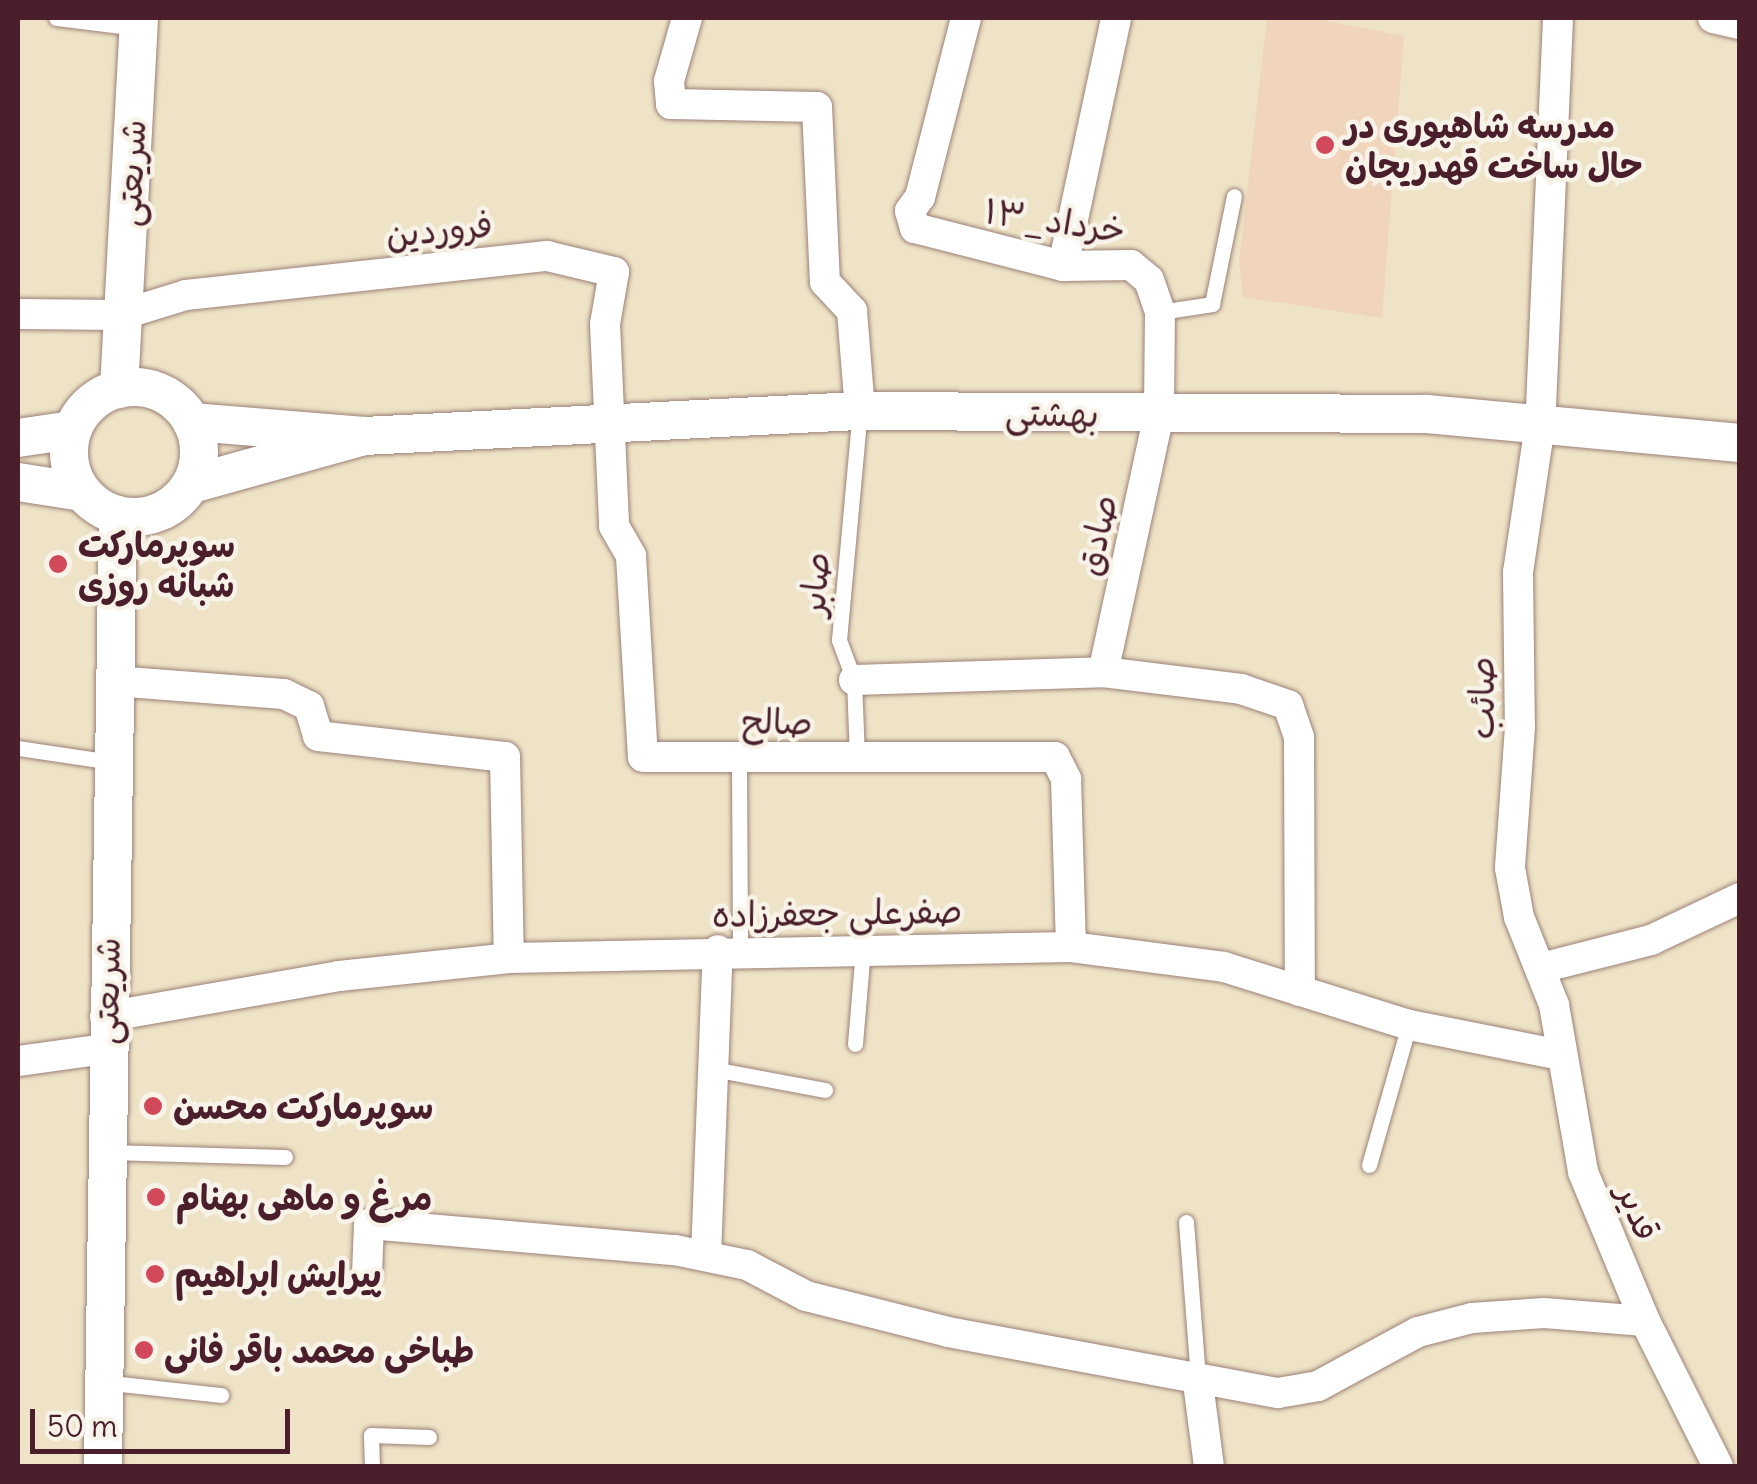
<!DOCTYPE html>
<meta charset="utf-8">
<style>
body{margin:0}
#map{position:relative;width:1757px;height:1484px;overflow:hidden;background:#eee3c6;font-family:Delius,"Playpen Sans Arabic",sans-serif}
div>[style]{position:absolute}
.built>*{inset:0;background:#f0d5bc}
.roads{filter:drop-shadow(0 0 2px #9c8178) drop-shadow(0 0 2px #9c8178)}
.service>*{height:15px;margin:-7.5px;padding:0 7.5px;transform-origin:7.5px;border-radius:7.5px;background:#fff}
.minor>*{height:30px;margin:-15px;padding:0 15px;transform-origin:15px;border-radius:15px;background:#fff}
.tertiary>*{height:38px;margin:-19px;padding:0 19px;transform-origin:19px;border-radius:19px;background:#fff}
.tertiary>.ring{margin:-19px;padding:0;box-sizing:content-box;background:none;border:38px solid #fff;border-radius:50%}
.dots>*{width:28px;height:28px;translate:-50% -50%;box-sizing:border-box;border:5px solid #f7f3e8;border-radius:50%}
span{translate:-50% -50%;white-space:nowrap;text-align:center;line-height:1.15;-webkit-text-stroke:9px #f7f3e8;paint-order:stroke}
.poi-label{font-size:35px;color:#4a1f2b;font-weight:700}
.left{translate:0 -50%;text-align:left}
.street-label{font-size:35px;color:#4a1f2b}
.frame{position:absolute;inset:0;border:20px solid #4a1f2b;pointer-events:none}
.scale{position:absolute;left:30px;top:1409px;width:260px;height:45px;box-sizing:border-box;border:5px solid #4a1f2b;border-top:0;padding-left:12px;font-size:30px;line-height:35px;white-space:nowrap;color:#4a1f2b;-webkit-text-stroke:8px #f7f3e8;paint-order:stroke}
</style>
<div id="map">
<div class="built">
<i style="clip-path:polygon(1267px 18px,1312px 18px,1404px 36px,1382px 318px,1243px 297px,1239px 262px)"></i>
</div>
<div class="roads">
<div class="service">
<i style="left:56px;top:18px;width:83px;rotate:7deg"></i>
<i style="left:1160px;top:312px;width:53px;rotate:-8.7deg"></i>
<i style="left:1212px;top:304px;width:110px;rotate:-78.5deg"></i>
<i style="left:18px;top:748px;width:95px;rotate:8.5deg"></i>
<i style="left:739px;top:758px;width:191px;rotate:89.7deg"></i>
<i style="left:857px;top:758px;width:78px;rotate:-92.2deg"></i>
<i style="left:854px;top:680px;width:43px;rotate:-110.6deg"></i>
<i style="left:839px;top:640px;width:230px;rotate:-84.8deg"></i>
<i style="left:855px;top:1044px;width:96px;rotate:-85.2deg"></i>
<i style="left:713px;top:1069px;width:114px;rotate:10.6deg"></i>
<i style="left:108px;top:1152px;width:177px;rotate:1.6deg"></i>
<i style="left:1369px;top:1165px;width:146px;rotate:-74.1deg"></i>
<i style="left:1186px;top:1222px;width:157px;rotate:85.6deg"></i>
<i style="left:103px;top:1382px;width:119px;rotate:6.3deg"></i>
<i style="left:372px;top:1466px;width:31px;rotate:-92deg"></i>
<i style="left:371px;top:1435px;width:58px;rotate:2deg"></i>
</div>
<div class="minor">
<i style="left:687px;top:18px;width:66px;rotate:105.9deg"></i>
<i style="left:669px;top:81px;width:23px;rotate:85deg"></i>
<i style="left:671px;top:104px;width:146px;rotate:1.2deg"></i>
<i style="left:817px;top:107px;width:175px;rotate:87.4deg"></i>
<i style="left:825px;top:282px;width:40px;rotate:47deg"></i>
<i style="left:852px;top:311px;width:100px;rotate:85.4deg"></i>
<i style="left:966px;top:18px;width:185px;rotate:104.4deg"></i>
<i style="left:920px;top:197px;width:17px;rotate:126deg"></i>
<i style="left:910px;top:211px;width:18px;rotate:74deg"></i>
<i style="left:915px;top:228px;width:153px;rotate:14.4deg"></i>
<i style="left:1063px;top:266px;width:68px;rotate:-0.8deg"></i>
<i style="left:1131px;top:265px;width:23px;rotate:40deg"></i>
<i style="left:1149px;top:280px;width:34px;rotate:71deg"></i>
<i style="left:1160px;top:312px;width:102px;rotate:90.6deg"></i>
<i style="left:1159px;top:414px;width:264px;rotate:102.2deg"></i>
<i style="left:1558px;top:18px;width:407px;rotate:92.5deg"></i>
<i style="left:1540px;top:425px;width:149px;rotate:98.5deg"></i>
<i style="left:1518px;top:572px;width:155px;rotate:89.3deg"></i>
<i style="left:1520px;top:727px;width:141px;rotate:94.1deg"></i>
<i style="left:1510px;top:868px;width:50px;rotate:79.6deg"></i>
<i style="left:1519px;top:917px;width:95px;rotate:68.3deg"></i>
<i style="left:1554px;top:1005px;width:169px;rotate:80.1deg"></i>
<i style="left:1583px;top:1172px;width:161px;rotate:67.4deg"></i>
<i style="left:1645px;top:1321px;width:162px;rotate:63.3deg"></i>
<i style="left:1713px;top:18px;width:28px;rotate:13deg"></i>
<i style="left:1063px;top:266px;width:254px;rotate:-77.9deg"></i>
<i style="left:18px;top:314px;width:103px;rotate:0.6deg"></i>
<i style="left:121px;top:315px;width:68px;rotate:-17.1deg"></i>
<i style="left:186px;top:295px;width:363px;rotate:-6.2deg"></i>
<i style="left:547px;top:256px;width:69px;rotate:13.4deg"></i>
<i style="left:614px;top:272px;width:53px;rotate:99.8deg"></i>
<i style="left:605px;top:324px;width:202px;rotate:87.4deg"></i>
<i style="left:614px;top:526px;width:34px;rotate:60deg"></i>
<i style="left:631px;top:556px;width:201px;rotate:86.6deg"></i>
<i style="left:643px;top:757px;width:412px"></i>
<i style="left:1055px;top:757px;width:25px;rotate:63deg"></i>
<i style="left:1066px;top:779px;width:168px;rotate:88.3deg"></i>
<i style="left:854px;top:680px;width:249px;rotate:-1.8deg"></i>
<i style="left:1103px;top:672px;width:139px;rotate:7deg"></i>
<i style="left:1241px;top:689px;width:50px;rotate:18.8deg"></i>
<i style="left:1288px;top:705px;width:34px;rotate:71deg"></i>
<i style="left:1299px;top:737px;width:254px;rotate:89.8deg"></i>
<i style="left:114px;top:681px;width:170px;rotate:4.4deg"></i>
<i style="left:284px;top:694px;width:28px;rotate:26deg"></i>
<i style="left:309px;top:706px;width:31px;rotate:73deg"></i>
<i style="left:318px;top:736px;width:188px;rotate:6.4deg"></i>
<i style="left:505px;top:757px;width:201px;rotate:88.9deg"></i>
<i style="left:1541px;top:968px;width:114px;rotate:-14.3deg"></i>
<i style="left:1651px;top:940px;width:98px;rotate:-25.3deg"></i>
<i style="left:105px;top:1017px;width:238px;rotate:-9.9deg"></i>
<i style="left:339px;top:976px;width:171px;rotate:-6deg"></i>
<i style="left:509px;top:958px;width:562px;rotate:-1.12deg"></i>
<i style="left:1071px;top:947px;width:154px;rotate:7.4deg"></i>
<i style="left:1224px;top:967px;width:194px;rotate:17.4deg"></i>
<i style="left:1409px;top:1025px;width:155px;rotate:11.2deg"></i>
<i style="left:18px;top:1061px;width:88px;rotate:-7.9deg"></i>
<i style="left:706px;top:1256px;width:306px;rotate:-87.8deg"></i>
<i style="left:367px;top:1274px;width:50px;rotate:-87.7deg"></i>
<i style="left:369px;top:1224px;width:307px;rotate:4.9deg"></i>
<i style="left:675px;top:1250px;width:74px;rotate:11.8deg"></i>
<i style="left:747px;top:1265px;width:67px;rotate:27.7deg"></i>
<i style="left:806px;top:1296px;width:146px;rotate:14.2deg"></i>
<i style="left:948px;top:1332px;width:336px;rotate:10.5deg"></i>
<i style="left:1278px;top:1393px;width:41px;rotate:-9.9deg"></i>
<i style="left:1318px;top:1386px;width:114px;rotate:-28.4deg"></i>
<i style="left:1418px;top:1332px;width:56px;rotate:-14.5deg"></i>
<i style="left:1472px;top:1318px;width:72px;rotate:-4deg"></i>
<i style="left:1544px;top:1313px;width:101px;rotate:4.5deg"></i>
<i style="left:1198px;top:1383px;width:84px;rotate:82.5deg"></i>
</div>
<div class="tertiary">
<i class="ring" style="left:69px;top:387px;width:92px;height:92px"></i>
<i style="left:119px;top:389px;width:372px;rotate:-86.9deg"></i>
<i style="left:364px;top:436px;width:497px;rotate:-2.9deg"></i>
<i style="left:860px;top:411px;width:567px;rotate:0.3deg"></i>
<i style="left:1427px;top:414px;width:314px;rotate:5.3deg"></i>
<i style="left:18px;top:438px;width:55px;rotate:-8.4deg"></i>
<i style="left:18px;top:482px;width:65px;rotate:8.9deg"></i>
<i style="left:192px;top:484px;width:179px;rotate:-15.6deg"></i>
<i style="left:364px;top:436px;width:173px;rotate:-175.3deg"></i>
<i style="left:103px;top:1466px;width:951px;rotate:-89.1deg"></i>
</div>
</div>
<div class="dots">
<i style="left:1325px;top:145px;background:#d1495b"></i>
<i style="left:58px;top:564px;background:#d1495b"></i>
<i style="left:153px;top:1106px;background:#d1495b"></i>
<i style="left:156px;top:1197px;background:#d1495b"></i>
<i style="left:155px;top:1274px;background:#d1495b"></i>
<i style="left:144px;top:1350px;background:#d1495b"></i>
</div>
<div class="poi-label">
<span class="left" style="left:1345px;top:145px">مدرسه شاهپوری در<br>حال ساخت قهدریجان</span>
<span class="left" style="left:78px;top:564px">سوپرمارکت<br>شبانه روزی</span>
<span class="left" style="left:173px;top:1106px">سوپرمارکت محسن</span>
<span class="left" style="left:176px;top:1197px">مرغ و ماهی بهنام</span>
<span class="left" style="left:175px;top:1274px">پیرایش ابراهیم</span>
<span class="left" style="left:164px;top:1350px">طباخی محمد باقر فانی</span>
</div>
<div class="street-label">
<span style="left:130px;top:173px;rotate:-87deg">شریعتی</span>
<span style="left:1055px;top:220px;rotate:8deg">۱۳_خرداد</span>
<span style="left:439px;top:229px;rotate:-6deg">فروردین</span>
<span style="left:1052px;top:413px;rotate:1deg">بهشتی</span>
<span style="left:1096px;top:535px;rotate:-77deg">صادق</span>
<span style="left:814px;top:584px;rotate:-85deg">صابر</span>
<span style="left:1481px;top:698px;rotate:-90deg">صائب</span>
<span style="left:777px;top:721px;rotate:1deg">صالح</span>
<span style="left:837px;top:912px;rotate:-1deg">صفرعلی جعفرزاده</span>
<span style="left:106px;top:991px;rotate:-89deg">شریعتی</span>
<span style="left:1639px;top:1212px;rotate:68deg">قدیر</span>
</div>
<div class="frame"></div>
<div class="scale">50 m</div>
</div>
